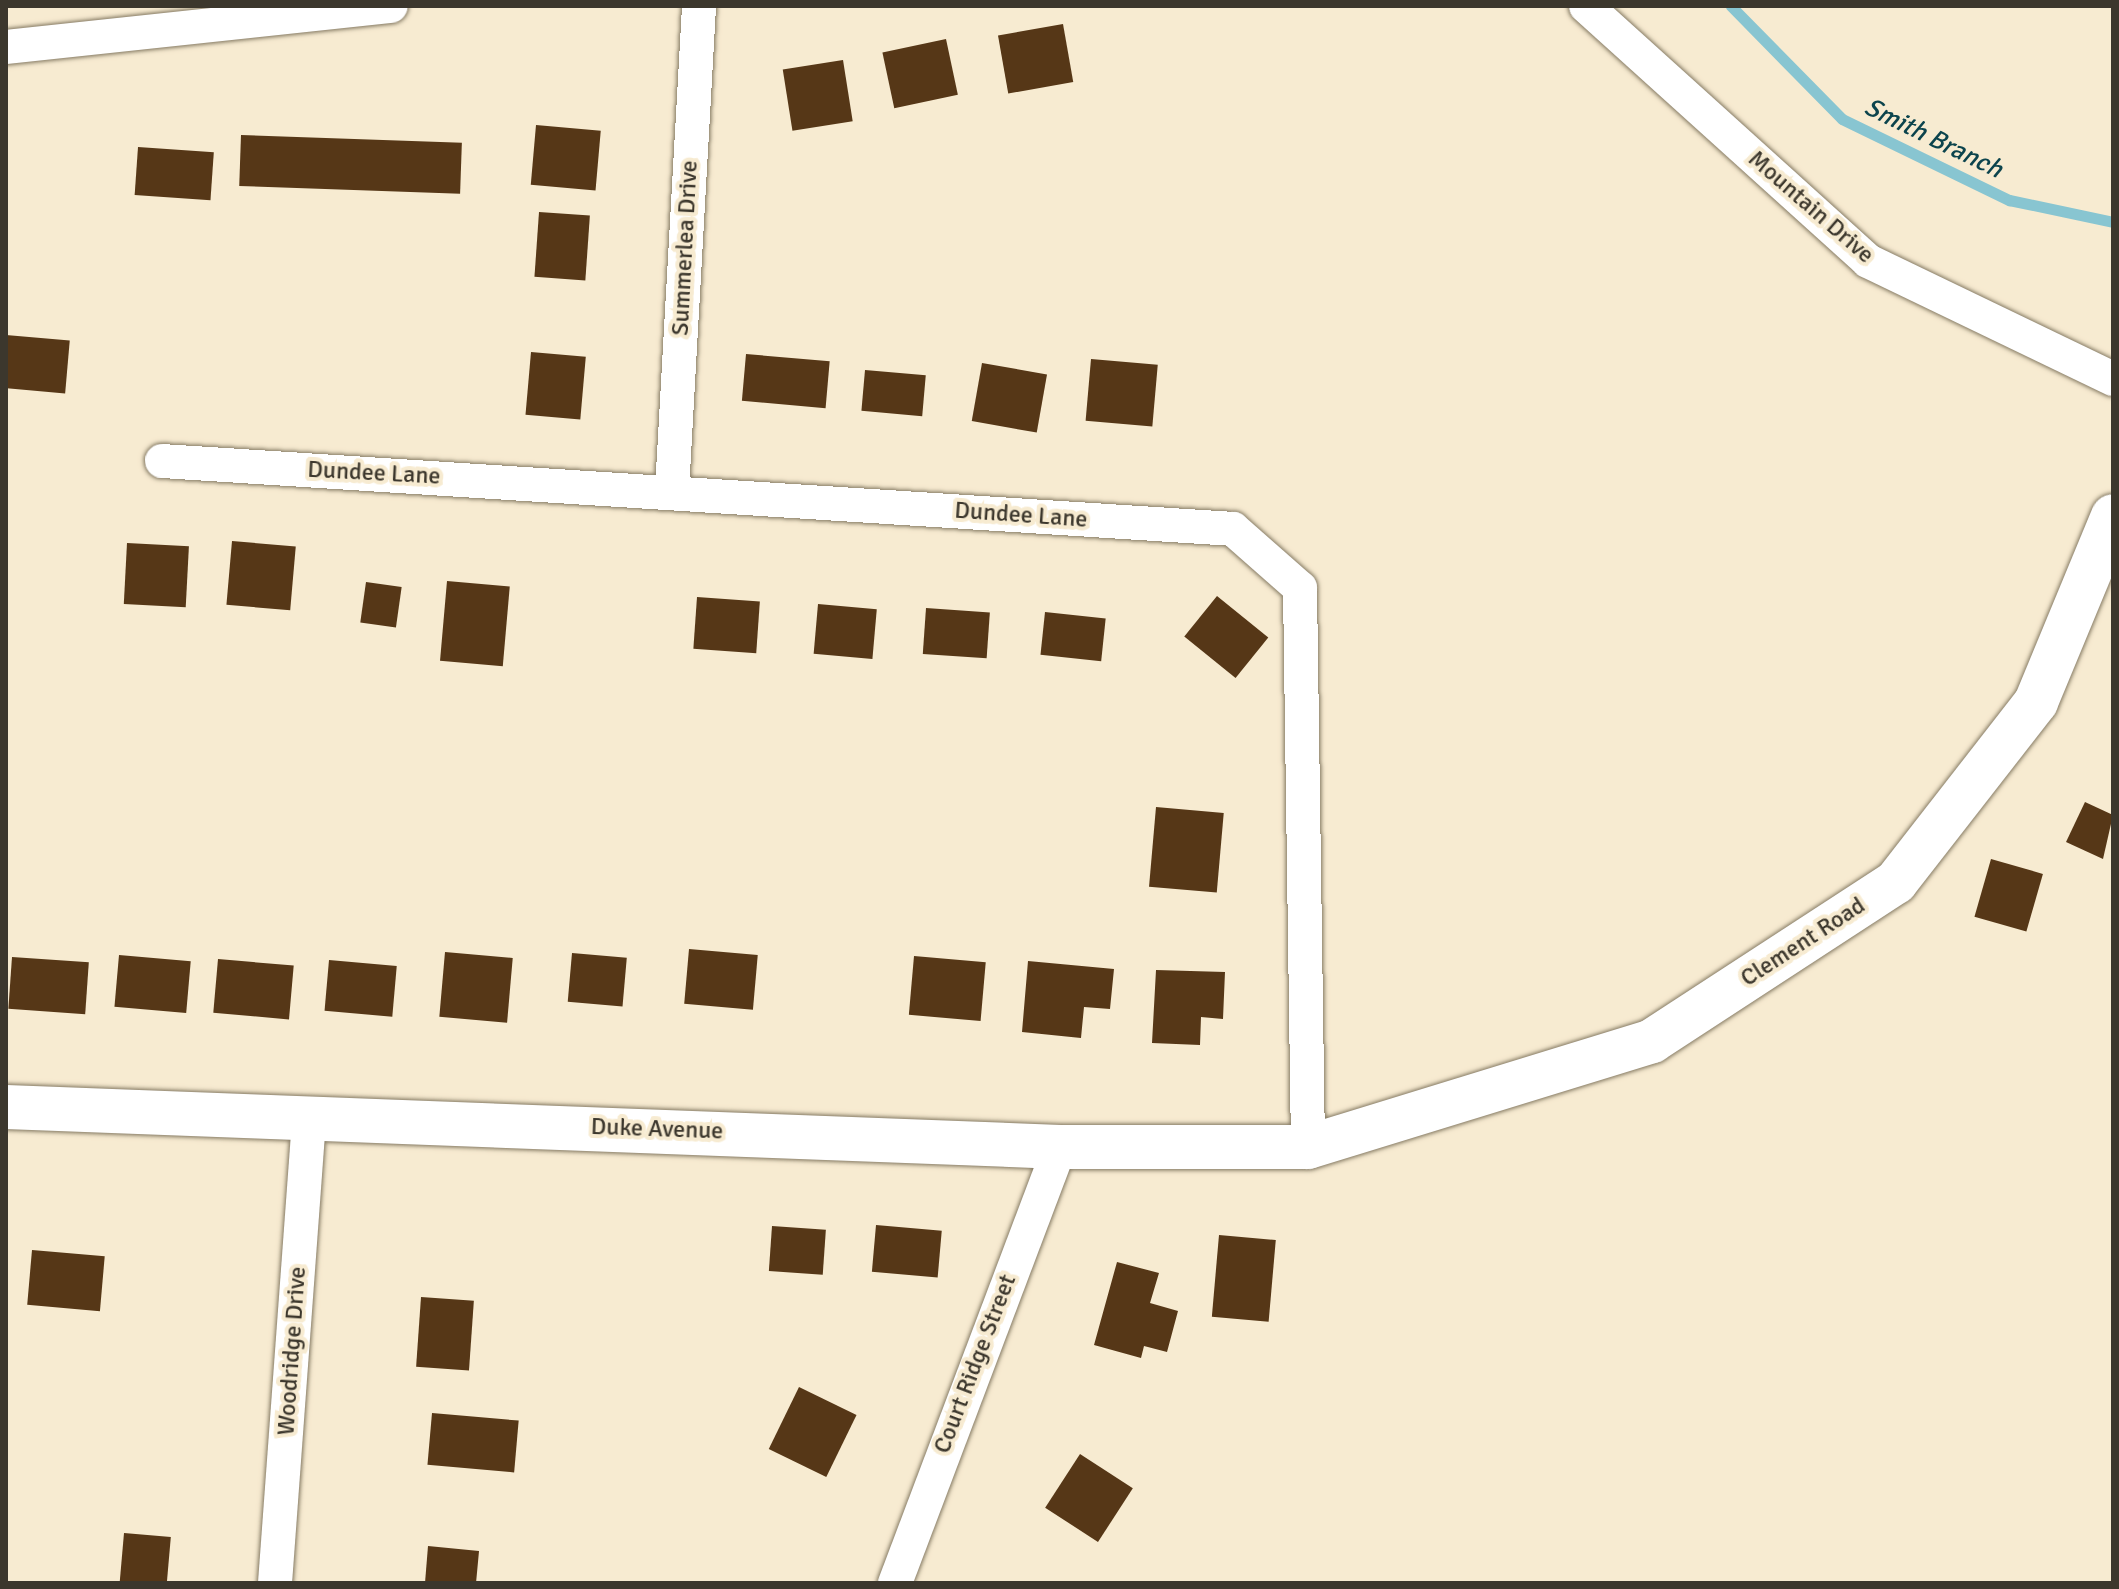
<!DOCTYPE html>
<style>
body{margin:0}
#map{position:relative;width:2119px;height:1589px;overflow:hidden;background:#f7ebd1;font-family:Signika,sans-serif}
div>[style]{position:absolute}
.stream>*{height:11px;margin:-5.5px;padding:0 5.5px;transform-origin:5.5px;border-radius:5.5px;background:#88c5d1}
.building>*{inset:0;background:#563717;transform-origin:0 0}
.roads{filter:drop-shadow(0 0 2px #867b64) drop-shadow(0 0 2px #867b64)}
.street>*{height:34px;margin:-17px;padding:0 17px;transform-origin:17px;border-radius:17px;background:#fff}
.secondary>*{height:44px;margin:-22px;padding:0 22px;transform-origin:22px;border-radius:22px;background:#fff}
span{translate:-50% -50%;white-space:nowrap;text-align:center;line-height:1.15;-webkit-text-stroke:8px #f7ebd1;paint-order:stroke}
.street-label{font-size:24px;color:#3c372d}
.water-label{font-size:26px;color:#0c444d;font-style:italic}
.frame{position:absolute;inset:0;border:8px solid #3c372d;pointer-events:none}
</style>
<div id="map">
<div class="stream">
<i style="left:1731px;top:6px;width:158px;rotate:45.5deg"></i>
<i style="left:1842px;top:119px;width:186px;rotate:25.9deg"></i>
<i style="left:2009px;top:200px;width:106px;rotate:11.9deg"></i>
</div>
<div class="building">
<i style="left:1063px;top:24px;width:59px;height:66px;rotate:80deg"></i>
<i style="left:946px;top:39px;width:57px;height:65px;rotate:78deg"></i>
<i style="left:843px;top:60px;width:62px;height:61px;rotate:81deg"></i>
<i style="left:536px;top:125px;width:65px;height:60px;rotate:5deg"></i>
<i style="left:241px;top:135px;width:221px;height:51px;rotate:2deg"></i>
<i style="left:138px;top:147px;width:76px;height:48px;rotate:4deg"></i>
<i style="left:539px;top:212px;width:51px;height:65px;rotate:4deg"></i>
<i style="left:6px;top:335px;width:64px;height:53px;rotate:5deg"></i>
<i style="left:531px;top:352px;width:55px;height:63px;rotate:5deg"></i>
<i style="left:746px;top:354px;width:84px;height:47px;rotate:5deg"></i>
<i style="left:1091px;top:359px;width:67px;height:62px;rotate:5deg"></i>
<i style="left:982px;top:363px;width:66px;height:59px;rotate:10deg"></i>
<i style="left:865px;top:370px;width:61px;height:41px;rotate:5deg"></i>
<i style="left:232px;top:541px;width:64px;height:64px;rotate:5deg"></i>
<i style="left:127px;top:543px;width:62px;height:61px;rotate:3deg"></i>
<i style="left:447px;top:581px;width:63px;height:80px;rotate:5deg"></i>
<i style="left:366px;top:582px;width:36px;height:41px;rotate:8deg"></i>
<i style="left:1217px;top:596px;width:66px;height:52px;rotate:39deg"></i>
<i style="left:697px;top:597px;width:63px;height:52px;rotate:4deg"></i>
<i style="left:818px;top:604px;width:59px;height:50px;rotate:5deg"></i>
<i style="left:926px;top:608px;width:64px;height:46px;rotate:4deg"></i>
<i style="left:1045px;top:612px;width:61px;height:43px;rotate:6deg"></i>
<i style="clip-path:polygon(2085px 802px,2113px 815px,2103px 859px,2066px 842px)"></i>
<i style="left:1156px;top:807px;width:68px;height:80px;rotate:5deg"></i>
<i style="left:1991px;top:859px;width:54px;height:60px;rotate:16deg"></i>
<i style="left:689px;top:949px;width:69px;height:55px;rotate:5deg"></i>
<i style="left:445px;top:952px;width:68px;height:65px;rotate:5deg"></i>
<i style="left:572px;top:953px;width:55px;height:49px;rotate:5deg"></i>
<i style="left:119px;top:955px;width:72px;height:52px;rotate:5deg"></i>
<i style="left:914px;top:956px;width:72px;height:59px;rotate:5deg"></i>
<i style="left:12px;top:957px;width:77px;height:52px;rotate:4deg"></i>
<i style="left:218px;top:959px;width:76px;height:54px;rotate:5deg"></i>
<i style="left:329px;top:960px;width:68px;height:51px;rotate:5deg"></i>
<i style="clip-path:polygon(1028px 961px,1114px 969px,1110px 1009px,1084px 1007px,1081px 1038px,1022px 1032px)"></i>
<i style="clip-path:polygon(1156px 970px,1225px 972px,1223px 1019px,1201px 1017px,1200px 1045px,1152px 1043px)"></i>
<i style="left:876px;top:1225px;width:66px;height:47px;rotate:5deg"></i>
<i style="left:772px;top:1226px;width:54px;height:45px;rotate:4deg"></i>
<i style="left:1219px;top:1235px;width:57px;height:82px;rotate:5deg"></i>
<i style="left:32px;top:1250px;width:73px;height:55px;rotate:5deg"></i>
<i style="clip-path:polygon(1117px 1262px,1159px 1273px,1150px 1303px,1178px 1311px,1167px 1352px,1144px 1346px,1141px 1358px,1094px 1345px)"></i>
<i style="left:421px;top:1297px;width:53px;height:70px;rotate:4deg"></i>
<i style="left:799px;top:1387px;width:64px;height:69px;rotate:26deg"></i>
<i style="left:432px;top:1413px;width:87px;height:52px;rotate:5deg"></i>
<i style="left:1080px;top:1454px;width:63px;height:64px;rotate:33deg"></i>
<i style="left:124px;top:1533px;width:47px;height:50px;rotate:5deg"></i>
<i style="clip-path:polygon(428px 1546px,479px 1551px,476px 1583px,425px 1583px)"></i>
</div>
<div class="roads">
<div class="street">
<i style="left:1586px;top:6px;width:380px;rotate:42.1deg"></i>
<i style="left:1868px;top:261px;width:272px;rotate:25.7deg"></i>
<i style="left:6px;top:47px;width:387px;rotate:-6.1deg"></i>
<i style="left:162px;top:461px;width:1073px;rotate:3.63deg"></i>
<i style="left:1233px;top:529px;width:89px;rotate:41.4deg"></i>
<i style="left:1300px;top:588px;width:559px;rotate:89.18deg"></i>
<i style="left:672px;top:490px;width:485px;rotate:-86.8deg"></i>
<i style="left:275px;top:1583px;width:466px;rotate:-85.8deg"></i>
<i style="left:895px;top:1583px;width:466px;rotate:-69.3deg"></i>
</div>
<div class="secondary">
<i style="left:6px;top:1107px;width:1055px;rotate:2.17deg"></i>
<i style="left:1060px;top:1147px;width:248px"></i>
<i style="left:1308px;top:1147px;width:360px;rotate:-17.1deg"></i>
<i style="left:1652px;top:1041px;width:291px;rotate:-33.1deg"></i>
<i style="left:1896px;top:882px;width:228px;rotate:-52.1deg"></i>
<i style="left:2036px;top:702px;width:201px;rotate:-67.5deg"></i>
</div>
</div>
<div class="street-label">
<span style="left:1811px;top:207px;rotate:41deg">Mountain Drive</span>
<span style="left:685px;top:248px;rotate:-87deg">Summerlea Drive</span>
<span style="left:374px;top:473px;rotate:3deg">Dundee Lane</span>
<span style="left:1021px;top:515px;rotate:4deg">Dundee Lane</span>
<span style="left:1803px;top:942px;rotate:-33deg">Clement Road</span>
<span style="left:657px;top:1129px;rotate:2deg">Duke Avenue</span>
<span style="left:292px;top:1351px;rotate:-86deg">Woodridge Drive</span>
<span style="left:975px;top:1364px;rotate:-69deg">Court Ridge Street</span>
</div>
<div class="water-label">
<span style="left:1933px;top:139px;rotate:26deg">Smith Branch</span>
</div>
<div class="frame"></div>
</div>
